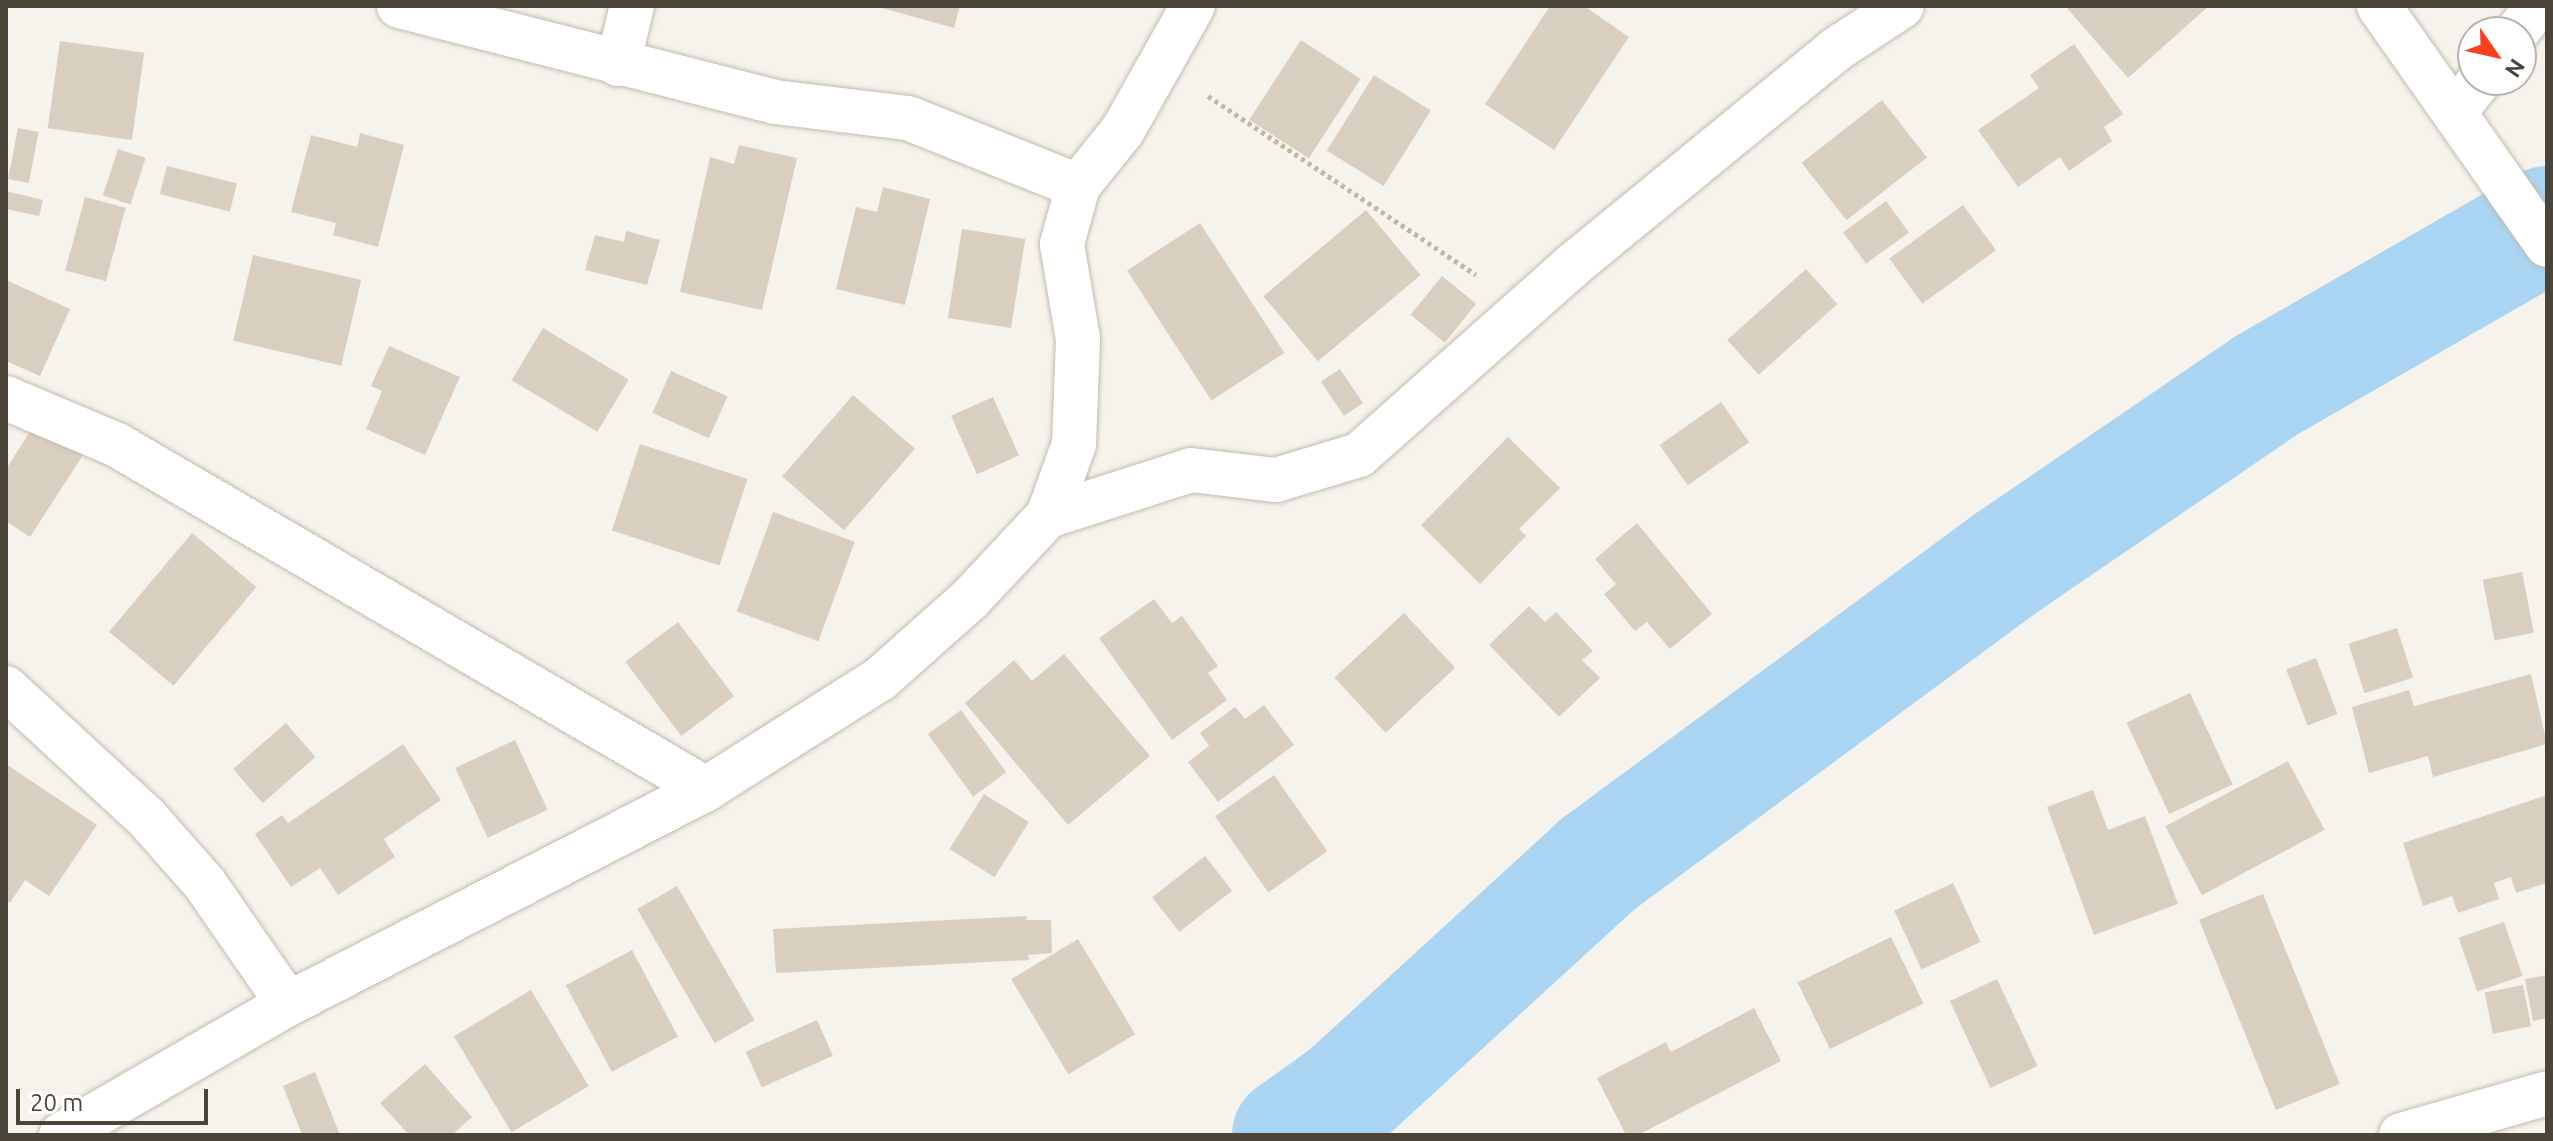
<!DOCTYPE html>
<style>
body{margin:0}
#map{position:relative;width:2553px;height:1141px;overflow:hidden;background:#f6f3ec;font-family:Ubuntu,sans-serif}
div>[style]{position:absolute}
.river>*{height:116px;margin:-58px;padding:0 58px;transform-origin:58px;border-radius:58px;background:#a9d4f2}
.building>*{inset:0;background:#d8cfc1;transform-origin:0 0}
.path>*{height:5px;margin-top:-2.5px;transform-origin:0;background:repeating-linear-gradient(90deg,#c4b79f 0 4px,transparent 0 8px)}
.roads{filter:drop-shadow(0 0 2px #c2bbae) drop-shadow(0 0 2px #c2bbae)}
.minor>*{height:44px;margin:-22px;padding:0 22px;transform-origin:22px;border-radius:22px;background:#fff}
span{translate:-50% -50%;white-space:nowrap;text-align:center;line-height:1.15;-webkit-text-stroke:6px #fff;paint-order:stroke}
.frame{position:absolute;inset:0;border:8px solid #4b4439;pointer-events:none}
.north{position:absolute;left:2457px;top:16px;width:80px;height:80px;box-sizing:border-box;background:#fff;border:2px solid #b7b4b0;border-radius:50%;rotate:124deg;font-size:22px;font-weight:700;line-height:32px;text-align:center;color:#4b4439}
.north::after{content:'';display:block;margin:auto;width:28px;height:36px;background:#fc3f1d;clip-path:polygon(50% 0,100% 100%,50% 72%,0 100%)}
.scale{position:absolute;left:16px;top:1089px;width:192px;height:36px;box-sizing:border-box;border:4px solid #4b4439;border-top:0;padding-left:10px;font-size:24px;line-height:28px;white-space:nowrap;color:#4b4439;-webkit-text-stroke:6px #fff;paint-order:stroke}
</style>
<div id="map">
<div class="river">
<i style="left:1290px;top:1135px;width:69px;rotate:-35.5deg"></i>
<i style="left:1346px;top:1095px;width:342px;rotate:-42.5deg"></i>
<i style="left:1598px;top:864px;width:511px;rotate:-36.4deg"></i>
<i style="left:2009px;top:561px;width:312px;rotate:-34.3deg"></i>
<i style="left:2267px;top:385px;width:323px;rotate:-29.9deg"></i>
</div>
<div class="building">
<i style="clip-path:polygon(875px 6px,960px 6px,954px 28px)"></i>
<i style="clip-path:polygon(1550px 6px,1584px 6px,1629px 37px,1554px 150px,1485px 104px)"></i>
<i style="clip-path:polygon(2065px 6px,2209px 6px,2128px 78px)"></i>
<i style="left:1301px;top:40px;width:71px;height:95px;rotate:33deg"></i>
<i style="left:60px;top:41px;width:85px;height:88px;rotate:8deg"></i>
<i style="clip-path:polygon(2074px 44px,2123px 114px,2104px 127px,2112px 141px,2069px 171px,2060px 157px,2018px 187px,1978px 130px,2039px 88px,2030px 75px)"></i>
<i style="left:1374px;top:75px;width:67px;height:89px;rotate:32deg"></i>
<i style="left:1882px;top:100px;width:73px;height:102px;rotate:52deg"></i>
<i style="left:18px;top:128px;width:21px;height:52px;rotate:11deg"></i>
<i style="clip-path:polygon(360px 133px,404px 145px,378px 247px,333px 235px,336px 223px,291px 212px,311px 135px,357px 147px)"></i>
<i style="clip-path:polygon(739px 145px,797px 158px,762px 310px,680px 292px,710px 157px,734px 164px)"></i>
<i style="left:118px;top:149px;width:29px;height:49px;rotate:18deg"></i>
<i style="left:167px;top:166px;width:72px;height:29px;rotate:14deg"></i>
<i style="clip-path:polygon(883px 187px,930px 199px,905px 305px,836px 289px,856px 207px,877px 212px)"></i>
<i style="clip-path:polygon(6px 191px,43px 200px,39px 216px,6px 209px)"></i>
<i style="left:85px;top:197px;width:42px;height:76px;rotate:15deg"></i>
<i style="left:1886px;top:201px;width:39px;height:53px;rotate:54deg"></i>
<i style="left:1963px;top:205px;width:56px;height:91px;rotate:54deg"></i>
<i style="left:1366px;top:210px;width:85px;height:134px;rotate:50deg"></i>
<i style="left:1200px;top:223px;width:155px;height:87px;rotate:57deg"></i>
<i style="left:962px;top:229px;width:64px;height:90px;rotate:9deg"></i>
<i style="clip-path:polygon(626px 231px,660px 240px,647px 285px,585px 270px,595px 235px,624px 242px)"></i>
<i style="left:253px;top:255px;width:111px;height:88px;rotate:13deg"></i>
<i style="left:1806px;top:269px;width:47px;height:106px;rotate:48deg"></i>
<i style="left:1442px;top:276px;width:44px;height:50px;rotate:39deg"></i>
<i style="clip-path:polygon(6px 280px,70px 309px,40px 376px,6px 361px)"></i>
<i style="left:543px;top:328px;width:100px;height:61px;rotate:31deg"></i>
<i style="clip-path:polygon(389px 346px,460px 377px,425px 455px,366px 429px,382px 391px,371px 386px)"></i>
<i style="left:1340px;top:369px;width:41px;height:23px;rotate:56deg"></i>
<i style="left:671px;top:371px;width:62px;height:46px;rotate:24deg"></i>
<i style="left:853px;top:395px;width:82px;height:108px;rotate:41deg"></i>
<i style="left:993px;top:397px;width:64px;height:46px;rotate:66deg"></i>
<i style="left:1721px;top:402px;width:49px;height:75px;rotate:55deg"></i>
<i style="clip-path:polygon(37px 421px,85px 452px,30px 537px,6px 521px,6px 469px)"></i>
<i style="clip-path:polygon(1508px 437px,1560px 488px,1519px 529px,1526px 536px,1480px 584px,1421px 525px)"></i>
<i style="left:640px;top:444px;width:113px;height:91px;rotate:18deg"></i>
<i style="left:773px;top:512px;width:87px;height:106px;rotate:20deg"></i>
<i style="clip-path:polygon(1637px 523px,1712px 614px,1670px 649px,1647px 622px,1635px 631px,1604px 594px,1616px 584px,1595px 559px)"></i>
<i style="left:192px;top:533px;width:84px;height:129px;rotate:40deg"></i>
<i style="left:2522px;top:572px;width:62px;height:40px;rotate:79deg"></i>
<i style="clip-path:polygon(1154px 599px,1172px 623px,1182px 616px,1218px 666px,1208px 673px,1227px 700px,1172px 740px,1099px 638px)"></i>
<i style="clip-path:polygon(1529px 606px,1545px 622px,1556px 612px,1593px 651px,1582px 660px,1600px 678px,1559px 717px,1489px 645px)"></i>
<i style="left:1404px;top:613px;width:75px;height:95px;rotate:47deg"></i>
<i style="left:678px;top:622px;width:93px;height:66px;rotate:53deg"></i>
<i style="left:2397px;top:628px;width:52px;height:51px;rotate:72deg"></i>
<i style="clip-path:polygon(1064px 654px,1150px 756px,1068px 825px,965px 703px,1014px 660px,1032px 681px)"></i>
<i style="left:2316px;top:658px;width:60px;height:32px;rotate:69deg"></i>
<i style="clip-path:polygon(2531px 674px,2547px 744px,2433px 777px,2428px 756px,2369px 773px,2352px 707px,2409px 690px,2414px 706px)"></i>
<i style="left:2190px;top:693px;width:101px;height:70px;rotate:65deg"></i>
<i style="clip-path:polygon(1264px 705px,1294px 745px,1218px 802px,1188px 762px,1209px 746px,1200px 733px,1235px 707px,1245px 719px)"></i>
<i style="left:961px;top:710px;width:77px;height:41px;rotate:54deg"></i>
<i style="left:286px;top:723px;width:45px;height:70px;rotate:49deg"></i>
<i style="left:515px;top:740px;width:77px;height:66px;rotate:65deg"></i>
<i style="clip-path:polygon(403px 744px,441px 800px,384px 839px,395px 857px,338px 895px,320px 868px,291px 887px,255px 834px,282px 815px,288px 823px)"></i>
<i style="left:2288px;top:761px;width:78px;height:139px;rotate:62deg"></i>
<i style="clip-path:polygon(6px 764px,97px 825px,49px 896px,25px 880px,10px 903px,6px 900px)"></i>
<i style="left:1274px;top:775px;width:93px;height:72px;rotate:55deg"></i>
<i style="clip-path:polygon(2093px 790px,2108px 830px,2145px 816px,2178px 904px,2094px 935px,2047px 807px)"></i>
<i style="left:984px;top:794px;width:53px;height:65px;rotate:32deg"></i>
<i style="clip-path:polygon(2547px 795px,2547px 883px,2516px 893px,2511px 877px,2494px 883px,2499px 899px,2458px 913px,2452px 896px,2423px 906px,2403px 843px)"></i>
<i style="left:1205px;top:856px;width:44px;height:67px;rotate:52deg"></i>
<i style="left:1953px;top:883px;width:65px;height:65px;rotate:65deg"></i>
<i style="left:677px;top:886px;width:155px;height:46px;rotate:60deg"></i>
<i style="left:2263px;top:894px;width:205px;height:69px;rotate:68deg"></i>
<i style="clip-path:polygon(1026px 916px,1027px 920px,1051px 920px,1052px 953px,1028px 955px,1029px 960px,776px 973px,773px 929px)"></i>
<i style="left:2504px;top:922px;width:57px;height:48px;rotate:71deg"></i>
<i style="left:1891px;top:937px;width:74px;height:104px;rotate:64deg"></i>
<i style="left:1078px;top:939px;width:111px;height:78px;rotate:59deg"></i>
<i style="left:632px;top:950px;width:98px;height:75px;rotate:62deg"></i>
<i style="clip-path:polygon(2547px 975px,2547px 1018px,2533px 1021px,2525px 979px)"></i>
<i style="left:1997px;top:979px;width:96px;height:52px;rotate:65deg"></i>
<i style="left:2523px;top:985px;width:42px;height:39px;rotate:79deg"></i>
<i style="left:531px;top:990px;width:112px;height:90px;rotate:59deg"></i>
<i style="clip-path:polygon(1754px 1008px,1781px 1061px,1638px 1135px,1626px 1135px,1597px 1078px,1666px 1042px,1671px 1052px)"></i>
<i style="left:817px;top:1020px;width:39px;height:78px;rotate:66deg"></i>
<i style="clip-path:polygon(425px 1064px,472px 1117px,452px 1135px,409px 1135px,380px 1103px)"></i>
<i style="clip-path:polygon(315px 1072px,340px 1135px,302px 1135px,283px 1086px)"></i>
</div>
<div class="path">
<i style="left:1208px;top:96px;width:322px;rotate:33.7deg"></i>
</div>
<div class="roads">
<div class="minor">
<i style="left:399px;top:6px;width:388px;rotate:14.3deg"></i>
<i style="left:775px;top:102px;width:134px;rotate:6.9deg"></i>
<i style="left:908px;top:118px;width:183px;rotate:21.8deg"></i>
<i style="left:2379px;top:6px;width:292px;rotate:54.9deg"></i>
<i style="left:2517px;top:32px;width:33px;rotate:-52deg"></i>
<i style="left:618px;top:64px;width:60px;rotate:-76.4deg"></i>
<i style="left:2455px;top:112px;width:41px;rotate:-52deg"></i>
<i style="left:6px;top:398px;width:121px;rotate:22.9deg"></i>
<i style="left:117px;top:445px;width:682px;rotate:30.29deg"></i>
<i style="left:1048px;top:516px;width:150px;rotate:-17.8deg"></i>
<i style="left:1191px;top:470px;width:86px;rotate:6.7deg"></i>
<i style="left:1276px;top:480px;width:87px;rotate:-16.8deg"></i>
<i style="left:1359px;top:455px;width:288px;rotate:-41.6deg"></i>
<i style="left:1574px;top:264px;width:338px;rotate:-39.3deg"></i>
<i style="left:1835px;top:50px;width:80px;rotate:-33.3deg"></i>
<i style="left:6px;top:688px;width:190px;rotate:42.7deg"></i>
<i style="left:146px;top:817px;width:89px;rotate:48.6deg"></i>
<i style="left:205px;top:884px;width:146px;rotate:55.3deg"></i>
<i style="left:61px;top:1135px;width:262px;rotate:-30deg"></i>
<i style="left:288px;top:1004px;width:470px;rotate:-27.2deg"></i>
<i style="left:706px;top:789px;width:206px;rotate:-32.3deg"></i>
<i style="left:880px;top:679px;width:119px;rotate:-41.6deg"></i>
<i style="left:969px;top:600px;width:115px;rotate:-46.8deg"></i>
<i style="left:1048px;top:516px;width:77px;rotate:-70.1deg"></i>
<i style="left:1074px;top:444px;width:105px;rotate:-87.8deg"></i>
<i style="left:1078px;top:339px;width:96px;rotate:-99.6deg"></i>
<i style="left:1062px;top:244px;width:60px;rotate:-74.6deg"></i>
<i style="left:1078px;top:186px;width:72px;rotate:-51.2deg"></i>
<i style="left:1123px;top:130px;width:142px;rotate:-60.6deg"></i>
<i style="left:2401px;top:1135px;width:152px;rotate:-16deg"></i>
</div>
</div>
<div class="frame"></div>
<div class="north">N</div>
<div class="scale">20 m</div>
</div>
